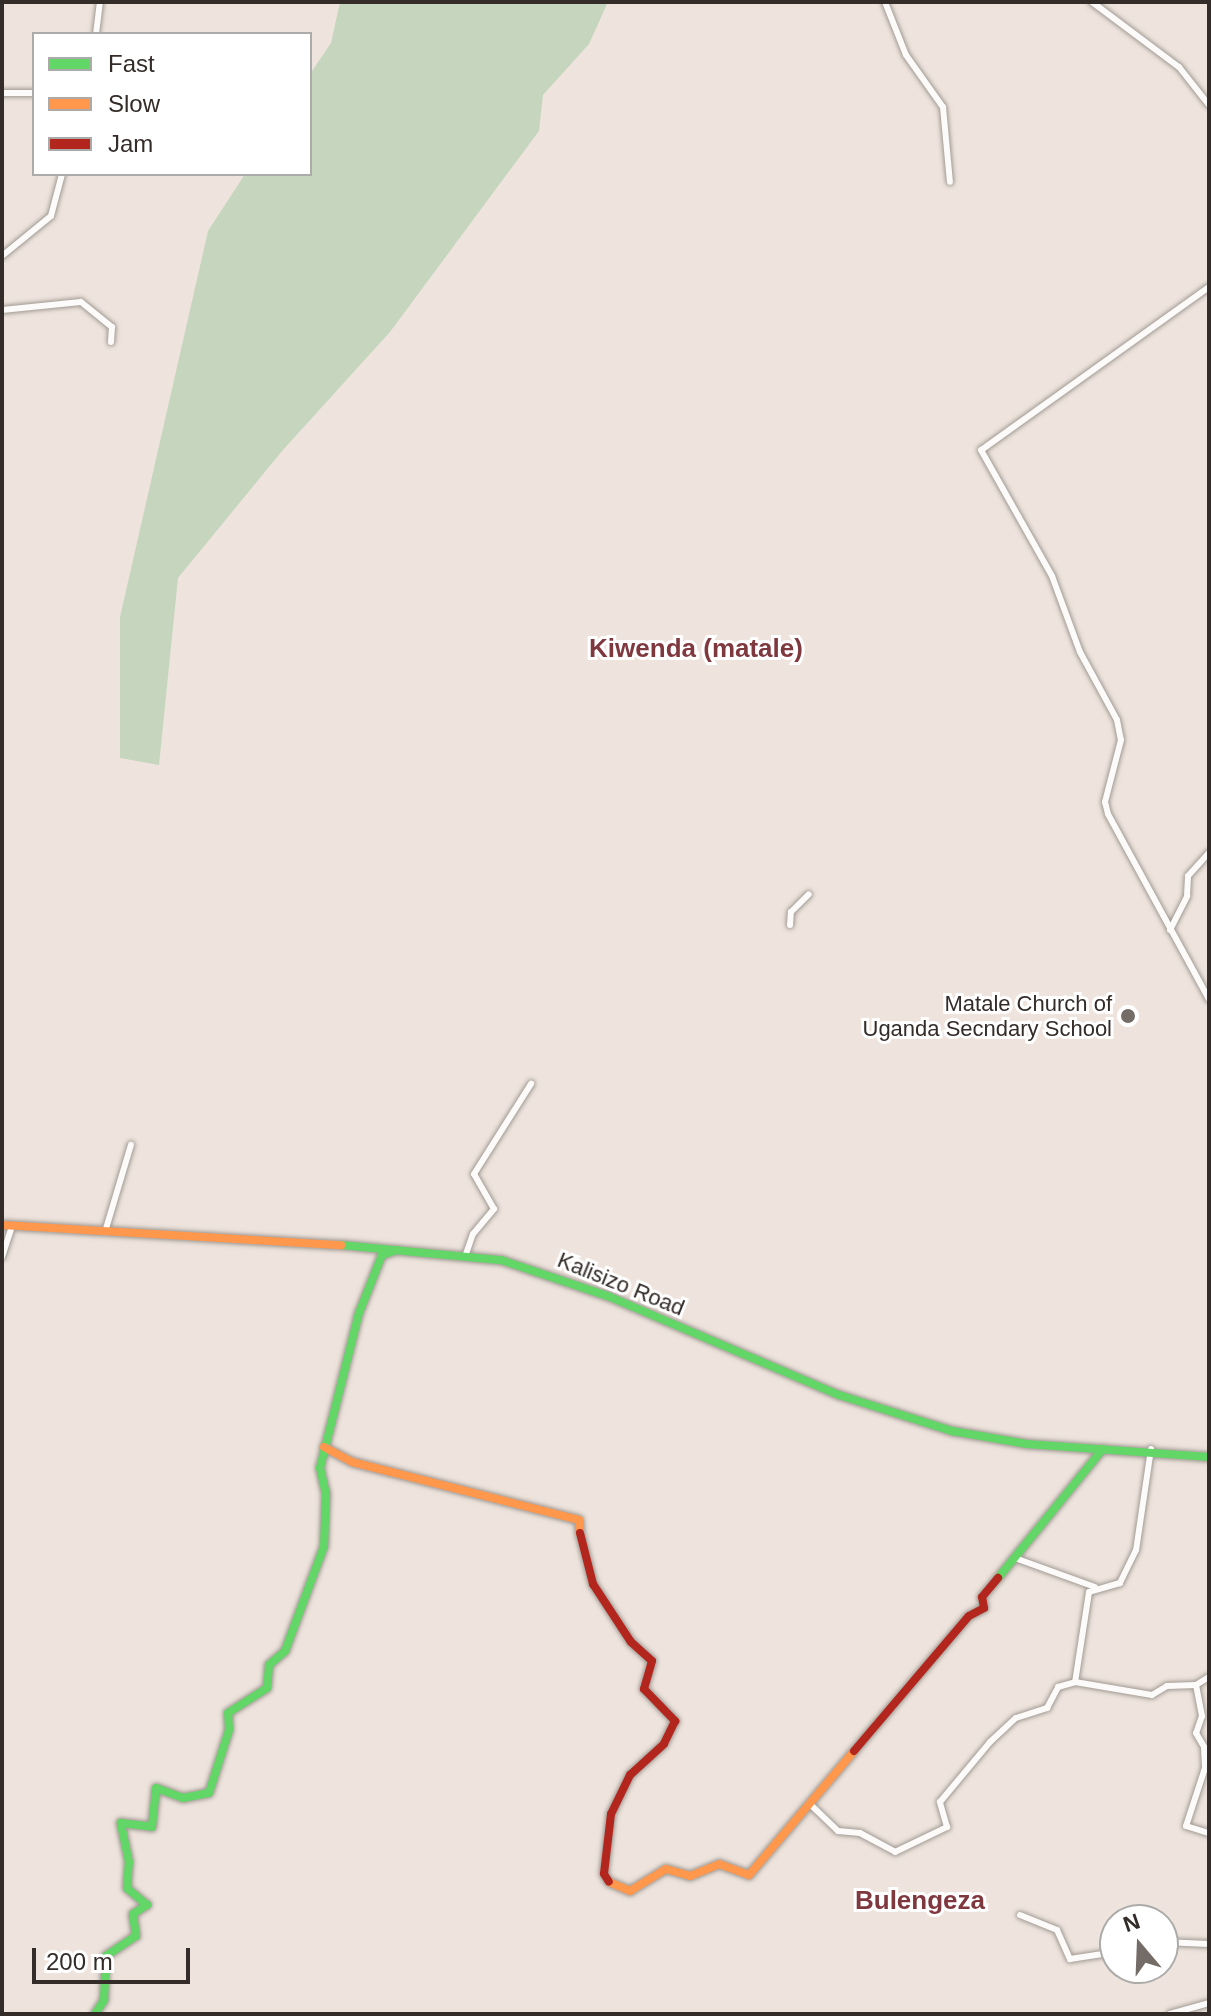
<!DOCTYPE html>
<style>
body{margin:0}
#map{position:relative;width:1211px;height:2016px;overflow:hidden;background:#eee4dd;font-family:Helvetica,sans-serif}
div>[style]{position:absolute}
.green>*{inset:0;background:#c6d6be}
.roads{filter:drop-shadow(0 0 2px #a19a94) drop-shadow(0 0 2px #a19a94)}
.street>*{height:6px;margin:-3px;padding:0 3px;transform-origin:3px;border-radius:3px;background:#fcfbfa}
.fast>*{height:8px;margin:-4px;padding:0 4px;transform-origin:4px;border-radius:4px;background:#63d668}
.slow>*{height:8px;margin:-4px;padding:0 4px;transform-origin:4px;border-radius:4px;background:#ff974d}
.jam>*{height:8px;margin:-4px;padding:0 4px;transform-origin:4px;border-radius:4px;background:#b3261e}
.dots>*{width:22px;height:22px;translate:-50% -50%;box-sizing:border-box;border:4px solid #fff;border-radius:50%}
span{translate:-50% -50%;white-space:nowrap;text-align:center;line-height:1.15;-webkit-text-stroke:6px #fff;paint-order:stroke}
.poi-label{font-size:22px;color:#332c28}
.right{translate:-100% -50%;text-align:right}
.street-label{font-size:22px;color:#332c28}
.quarter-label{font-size:26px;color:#80383f;font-weight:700}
.frame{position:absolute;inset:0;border:4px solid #332c28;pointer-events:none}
.legend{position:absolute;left:32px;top:32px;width:280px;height:144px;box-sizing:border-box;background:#fff;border:2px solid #adaba9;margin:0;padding:10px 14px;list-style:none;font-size:24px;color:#332c28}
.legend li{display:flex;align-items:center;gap:16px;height:40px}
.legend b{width:40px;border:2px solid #adaba9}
.north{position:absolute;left:1099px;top:1904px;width:80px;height:80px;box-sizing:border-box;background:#fff;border:2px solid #adaba9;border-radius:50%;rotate:341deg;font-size:22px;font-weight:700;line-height:32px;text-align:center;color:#332c28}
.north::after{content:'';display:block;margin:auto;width:28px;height:36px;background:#746c67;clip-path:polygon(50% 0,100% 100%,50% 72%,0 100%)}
.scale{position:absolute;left:32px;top:1948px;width:158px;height:36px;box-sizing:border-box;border:4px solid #332c28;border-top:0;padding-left:10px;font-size:24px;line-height:28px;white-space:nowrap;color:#332c28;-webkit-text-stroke:6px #fff;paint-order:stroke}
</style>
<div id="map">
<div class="green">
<i style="clip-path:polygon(340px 2px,608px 2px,589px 44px,543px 95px,539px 131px,390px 332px,282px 451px,178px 578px,159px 765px,120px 758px,120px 617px,208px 231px,245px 174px,310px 174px,310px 74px,331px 43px)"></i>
</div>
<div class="roads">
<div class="street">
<i style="left:885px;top:2px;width:57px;rotate:68.4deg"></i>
<i style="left:906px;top:55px;width:64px;rotate:54.6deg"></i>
<i style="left:943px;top:107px;width:75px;rotate:84.7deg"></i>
<i style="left:1092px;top:2px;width:109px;rotate:36.8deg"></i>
<i style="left:1179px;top:67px;width:48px;rotate:51.7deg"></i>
<i style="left:96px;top:34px;width:32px;rotate:-83deg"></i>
<i style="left:2px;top:93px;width:32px"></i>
<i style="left:2px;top:256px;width:63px;rotate:-39.2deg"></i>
<i style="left:51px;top:216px;width:43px;rotate:-75.3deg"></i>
<i style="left:1209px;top:287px;width:280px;rotate:144.4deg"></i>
<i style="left:981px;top:450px;width:145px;rotate:60.6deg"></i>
<i style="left:1052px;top:576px;width:81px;rotate:69.8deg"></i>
<i style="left:1080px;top:652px;width:77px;rotate:61.4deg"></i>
<i style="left:1117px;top:720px;width:20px;rotate:79deg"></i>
<i style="left:1121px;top:740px;width:64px;rotate:104.5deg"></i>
<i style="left:1105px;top:802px;width:12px;rotate:76deg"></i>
<i style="left:1108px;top:814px;width:211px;rotate:61.4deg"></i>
<i style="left:2px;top:310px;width:79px;rotate:-5.8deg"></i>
<i style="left:81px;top:302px;width:40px;rotate:39deg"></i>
<i style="left:112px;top:327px;width:15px;rotate:94deg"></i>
<i style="left:790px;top:925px;width:13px;rotate:-86deg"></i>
<i style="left:791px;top:912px;width:25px;rotate:-45deg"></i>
<i style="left:1170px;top:930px;width:38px;rotate:-63deg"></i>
<i style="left:1187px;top:896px;width:20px;rotate:-87deg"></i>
<i style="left:1188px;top:876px;width:31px;rotate:-48deg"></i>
<i style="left:105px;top:1232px;width:91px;rotate:-73.4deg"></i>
<i style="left:466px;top:1254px;width:21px;rotate:-71deg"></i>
<i style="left:473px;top:1234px;width:33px;rotate:-50deg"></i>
<i style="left:494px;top:1209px;width:40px;rotate:-119.7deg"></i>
<i style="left:474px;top:1174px;width:107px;rotate:-57.7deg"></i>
<i style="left:2px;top:1257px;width:33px;rotate:-72deg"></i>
<i style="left:1151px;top:1449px;width:102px;rotate:98.4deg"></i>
<i style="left:1136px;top:1550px;width:37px;rotate:116deg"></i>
<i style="left:1120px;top:1583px;width:32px;rotate:164deg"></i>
<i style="left:1089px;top:1592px;width:91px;rotate:98.8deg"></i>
<i style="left:1075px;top:1682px;width:78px;rotate:9.6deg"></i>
<i style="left:1152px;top:1695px;width:17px;rotate:-31deg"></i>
<i style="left:1167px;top:1686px;width:29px;rotate:-2deg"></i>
<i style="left:1196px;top:1685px;width:15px;rotate:-32deg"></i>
<i style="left:1015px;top:1558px;width:85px;rotate:19.9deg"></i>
<i style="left:1196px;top:1685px;width:32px;rotate:79deg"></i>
<i style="left:1202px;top:1716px;width:18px;rotate:109deg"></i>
<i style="left:1196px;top:1733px;width:16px;rotate:60deg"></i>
<i style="left:1204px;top:1747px;width:21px;rotate:87deg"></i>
<i style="left:1205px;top:1768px;width:61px;rotate:108.1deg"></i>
<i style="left:1186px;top:1826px;width:24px;rotate:17deg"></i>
<i style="left:811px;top:1805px;width:37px;rotate:44deg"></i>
<i style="left:838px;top:1831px;width:22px;rotate:5deg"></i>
<i style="left:860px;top:1833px;width:40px;rotate:28deg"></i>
<i style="left:895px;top:1852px;width:58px;rotate:-25.7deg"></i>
<i style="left:947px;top:1827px;width:26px;rotate:-106deg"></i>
<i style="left:940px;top:1802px;width:78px;rotate:-50.2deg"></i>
<i style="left:990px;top:1742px;width:35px;rotate:-43deg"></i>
<i style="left:1016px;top:1718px;width:33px;rotate:-18deg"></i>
<i style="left:1047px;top:1708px;width:24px;rotate:-62deg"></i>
<i style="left:1058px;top:1687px;width:18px;rotate:-16deg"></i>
<i style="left:1020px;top:1915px;width:40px;rotate:22deg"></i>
<i style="left:1057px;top:1930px;width:32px;rotate:66deg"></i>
<i style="left:1070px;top:1959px;width:46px;rotate:-8.8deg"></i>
<i style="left:1163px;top:1942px;width:46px;rotate:2.5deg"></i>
<i style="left:1170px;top:2014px;width:41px;rotate:-15.8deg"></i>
</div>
<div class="fast">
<i style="left:341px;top:1245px;width:161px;rotate:5.4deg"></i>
<i style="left:501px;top:1260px;width:115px;rotate:18.7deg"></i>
<i style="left:610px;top:1297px;width:249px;rotate:23.2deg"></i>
<i style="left:839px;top:1395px;width:119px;rotate:17.7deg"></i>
<i style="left:952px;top:1431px;width:76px;rotate:9.8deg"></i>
<i style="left:1027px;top:1444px;width:182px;rotate:4.1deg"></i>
<i style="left:998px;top:1578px;width:166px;rotate:-50.9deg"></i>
<i style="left:95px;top:2014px;width:17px;rotate:-57deg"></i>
<i style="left:104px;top:2000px;width:44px;rotate:-87.4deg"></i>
<i style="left:106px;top:1956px;width:36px;rotate:-34deg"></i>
<i style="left:136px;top:1936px;width:22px;rotate:-98deg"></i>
<i style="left:133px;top:1914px;width:17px;rotate:-33deg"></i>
<i style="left:147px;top:1905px;width:26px;rotate:-140deg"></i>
<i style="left:127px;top:1888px;width:26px;rotate:-86deg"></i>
<i style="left:129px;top:1862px;width:40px;rotate:-102deg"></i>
<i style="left:121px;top:1823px;width:31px;rotate:7deg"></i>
<i style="left:152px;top:1827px;width:39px;rotate:-84deg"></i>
<i style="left:156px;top:1788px;width:29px;rotate:20deg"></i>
<i style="left:183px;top:1798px;width:26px;rotate:-11deg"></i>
<i style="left:209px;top:1793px;width:66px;rotate:-72.4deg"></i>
<i style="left:229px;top:1730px;width:17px;rotate:-93deg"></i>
<i style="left:228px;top:1713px;width:46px;rotate:-32.7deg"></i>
<i style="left:267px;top:1688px;width:23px;rotate:-85deg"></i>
<i style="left:269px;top:1665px;width:21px;rotate:-41deg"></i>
<i style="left:285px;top:1651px;width:112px;rotate:-69.6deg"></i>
<i style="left:324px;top:1546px;width:52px;rotate:-87.8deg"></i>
<i style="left:326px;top:1494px;width:27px;rotate:-103deg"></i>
<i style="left:320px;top:1468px;width:160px;rotate:-75.9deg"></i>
<i style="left:359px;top:1313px;width:62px;rotate:-68.4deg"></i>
<i style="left:382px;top:1255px;width:16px;rotate:-18deg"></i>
</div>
<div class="slow">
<i style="left:2px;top:1225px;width:340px;rotate:3.4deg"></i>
<i style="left:324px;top:1447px;width:32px;rotate:28deg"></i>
<i style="left:352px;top:1462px;width:234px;rotate:14.3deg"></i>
<i style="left:579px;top:1520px;width:13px;rotate:86deg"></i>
<i style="left:609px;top:1882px;width:23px;rotate:23deg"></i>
<i style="left:630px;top:1891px;width:42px;rotate:-31.4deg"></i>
<i style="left:666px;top:1869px;width:25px;rotate:16deg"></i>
<i style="left:690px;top:1876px;width:31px;rotate:-22deg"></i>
<i style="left:719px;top:1864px;width:32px;rotate:20deg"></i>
<i style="left:749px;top:1875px;width:162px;rotate:-49.7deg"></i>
</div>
<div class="jam">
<i style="left:580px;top:1533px;width:53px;rotate:75.7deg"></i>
<i style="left:593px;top:1584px;width:69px;rotate:56.8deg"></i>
<i style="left:631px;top:1642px;width:28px;rotate:42deg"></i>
<i style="left:652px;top:1661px;width:29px;rotate:106deg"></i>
<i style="left:644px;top:1689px;width:45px;rotate:45.9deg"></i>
<i style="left:675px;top:1721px;width:25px;rotate:116deg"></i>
<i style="left:664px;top:1744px;width:46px;rotate:137.6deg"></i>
<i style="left:630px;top:1775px;width:43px;rotate:116deg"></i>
<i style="left:611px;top:1814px;width:60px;rotate:96.7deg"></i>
<i style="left:604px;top:1874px;width:9px;rotate:58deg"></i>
<i style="left:854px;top:1751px;width:177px;rotate:-49.6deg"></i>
<i style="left:969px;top:1616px;width:17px;rotate:-28deg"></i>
<i style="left:984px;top:1608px;width:11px;rotate:-100deg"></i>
<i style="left:982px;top:1597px;width:25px;rotate:-50deg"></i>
</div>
</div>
<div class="dots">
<i style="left:1128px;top:1016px;background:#746c67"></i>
</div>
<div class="poi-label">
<span class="right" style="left:1112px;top:1016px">Matale Church of<br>Uganda Secndary School</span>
</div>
<div class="street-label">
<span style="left:621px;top:1284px;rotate:22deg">Kalisizo Road</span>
</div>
<div class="quarter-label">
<span style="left:696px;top:649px">Kiwenda (matale)</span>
<span style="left:920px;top:1901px">Bulengeza</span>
</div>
<div class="frame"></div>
<ul class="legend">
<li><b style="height:10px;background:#63d668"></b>Fast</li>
<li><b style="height:10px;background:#ff974d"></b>Slow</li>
<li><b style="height:10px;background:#b3261e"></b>Jam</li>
</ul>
<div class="north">N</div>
<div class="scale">200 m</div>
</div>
